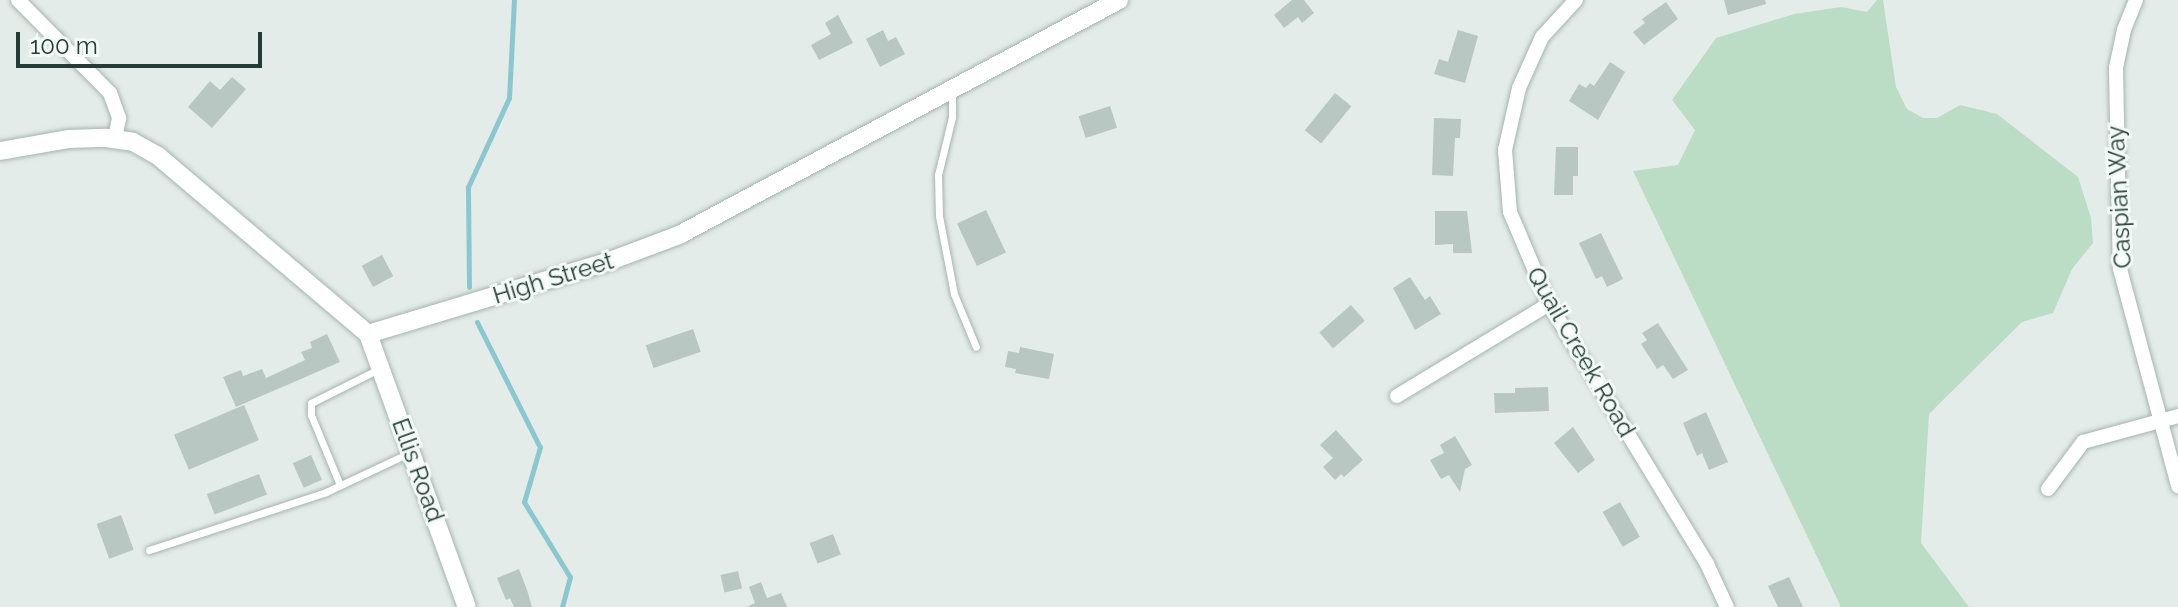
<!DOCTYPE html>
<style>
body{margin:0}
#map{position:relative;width:2178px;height:607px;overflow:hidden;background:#e3ece8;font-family:Raleway,sans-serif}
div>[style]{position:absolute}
.green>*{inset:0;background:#bcddc5}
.stream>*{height:5px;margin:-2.5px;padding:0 2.5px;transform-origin:2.5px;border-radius:2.5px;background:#8cc7d0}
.building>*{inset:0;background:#b8c7c1;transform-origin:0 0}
.roads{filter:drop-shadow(0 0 2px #a6b4af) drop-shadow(0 0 2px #a6b4af)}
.service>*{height:7px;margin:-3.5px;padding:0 3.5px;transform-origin:3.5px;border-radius:3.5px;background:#fff}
.minor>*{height:14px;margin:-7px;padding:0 7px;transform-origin:7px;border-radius:7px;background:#fff}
.tertiary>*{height:18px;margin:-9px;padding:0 9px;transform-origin:9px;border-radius:9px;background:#fff}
span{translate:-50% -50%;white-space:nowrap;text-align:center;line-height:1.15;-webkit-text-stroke:6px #f3f9f6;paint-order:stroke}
.street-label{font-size:24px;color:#233d36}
.scale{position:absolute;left:16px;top:32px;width:246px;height:36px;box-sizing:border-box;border:4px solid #233d36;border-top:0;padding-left:10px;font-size:24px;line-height:28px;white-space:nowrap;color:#233d36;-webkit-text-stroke:6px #f3f9f6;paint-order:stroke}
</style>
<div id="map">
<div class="green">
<i style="clip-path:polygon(1877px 0,1883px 0,1896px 87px,1907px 109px,1923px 118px,1937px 118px,1960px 105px,1997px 114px,2078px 177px,2091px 218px,2093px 243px,2072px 269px,2053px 313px,2022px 322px,1929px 414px,1921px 543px,1969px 607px,1841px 607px,1633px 171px,1678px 165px,1695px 130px,1672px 100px,1716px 38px,1794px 14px,1841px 7px,1867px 12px)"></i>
</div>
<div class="stream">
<i style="left:469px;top:287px;width:100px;rotate:-90.6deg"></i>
<i style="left:468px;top:187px;width:98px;rotate:-65.3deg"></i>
<i style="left:509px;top:98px;width:98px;rotate:-87.1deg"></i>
<i style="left:477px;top:322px;width:140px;rotate:63.3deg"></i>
<i style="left:540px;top:447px;width:57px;rotate:106.2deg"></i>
<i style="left:524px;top:502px;width:88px;rotate:58.5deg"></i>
<i style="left:570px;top:577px;width:31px;rotate:105deg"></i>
</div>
<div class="building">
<i style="clip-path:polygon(1292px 0,1304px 0,1314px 13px,1302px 23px,1298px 17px,1284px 28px,1274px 15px)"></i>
<i style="clip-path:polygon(1724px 0,1765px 0,1766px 4px,1728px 15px)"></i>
<i style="clip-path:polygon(1666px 2px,1678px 19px,1644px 45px,1633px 32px,1645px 23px,1642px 19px)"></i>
<i style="clip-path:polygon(838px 15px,853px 43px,819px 60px,811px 45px,831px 34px,825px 23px)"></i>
<i style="clip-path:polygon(883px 30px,888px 41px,896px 37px,905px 54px,880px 67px,866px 39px)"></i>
<i style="clip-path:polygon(1458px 30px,1478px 36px,1465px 83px,1434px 74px,1439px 59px,1448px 62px)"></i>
<i style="clip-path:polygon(1610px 62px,1625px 72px,1598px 120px,1569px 101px,1579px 84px,1586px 88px,1590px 83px,1594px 86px)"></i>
<i style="clip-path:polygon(232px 77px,246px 89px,212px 128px,188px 107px,210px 81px,220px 90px)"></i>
<i style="left:1335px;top:93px;width:21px;height:48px;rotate:39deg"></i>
<i style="left:1110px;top:106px;width:23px;height:33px;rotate:72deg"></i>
<i style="clip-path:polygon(1434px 118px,1461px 119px,1460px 138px,1455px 138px,1453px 176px,1432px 175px)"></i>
<i style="clip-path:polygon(1556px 147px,1578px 147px,1578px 176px,1573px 176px,1573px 195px,1554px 195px)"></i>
<i style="left:986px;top:210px;width:47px;height:32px;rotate:65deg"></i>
<i style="clip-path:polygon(1435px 211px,1467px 211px,1472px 253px,1453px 253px,1453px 244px,1435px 245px)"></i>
<i style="clip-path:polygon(1601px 233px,1623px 279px,1607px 287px,1602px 276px,1596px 279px,1579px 243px)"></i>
<i style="left:382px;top:255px;width:24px;height:23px;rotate:62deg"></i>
<i style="clip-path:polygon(1410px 277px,1425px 300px,1430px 296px,1441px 314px,1415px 330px,1393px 288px)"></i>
<i style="left:1351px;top:305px;width:21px;height:42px;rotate:49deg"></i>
<i style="clip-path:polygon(1658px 323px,1688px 370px,1673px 379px,1663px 365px,1657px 369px,1641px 344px,1647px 340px,1642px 333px)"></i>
<i style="left:693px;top:329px;width:24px;height:50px;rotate:71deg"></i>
<i style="clip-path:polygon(327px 334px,340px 362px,236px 407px,223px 377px,241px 370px,243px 376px,262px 369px,266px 378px,305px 360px,301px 352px,312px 348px,310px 342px)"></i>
<i style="clip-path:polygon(1020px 347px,1054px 354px,1049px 379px,1015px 373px,1016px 369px,1005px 367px,1008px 351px,1019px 353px)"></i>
<i style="clip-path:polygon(1548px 387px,1549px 411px,1495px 413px,1494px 393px,1515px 393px,1515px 388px)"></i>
<i style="left:244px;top:405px;width:38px;height:76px;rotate:67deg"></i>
<i style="clip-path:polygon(1706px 412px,1728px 462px,1709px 470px,1702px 453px,1697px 456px,1683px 423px)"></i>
<i style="clip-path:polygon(1573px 427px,1595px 460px,1578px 473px,1554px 443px)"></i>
<i style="clip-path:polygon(1336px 430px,1363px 460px,1344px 477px,1341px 474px,1335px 480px,1323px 467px,1333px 458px,1320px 445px)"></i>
<i style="clip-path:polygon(1455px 436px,1472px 465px,1465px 469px,1460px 492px,1449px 475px,1441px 479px,1430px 460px,1444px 453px,1440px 445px)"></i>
<i style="left:311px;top:455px;width:27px;height:20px;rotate:66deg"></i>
<i style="left:259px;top:474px;width:22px;height:56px;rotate:69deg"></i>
<i style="left:1620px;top:502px;width:40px;height:20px;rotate:60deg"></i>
<i style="left:121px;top:515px;width:37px;height:26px;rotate:70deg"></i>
<i style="left:833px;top:534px;width:22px;height:25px;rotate:69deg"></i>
<i style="clip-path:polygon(519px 569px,527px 590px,532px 607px,514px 607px,510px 598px,506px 600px,497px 578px)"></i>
<i style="left:738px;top:571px;width:18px;height:18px;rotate:77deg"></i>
<i style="clip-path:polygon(1789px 577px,1803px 607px,1778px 607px,1768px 586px)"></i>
<i style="clip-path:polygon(761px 582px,767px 598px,781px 593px,787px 607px,747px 607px,755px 603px,749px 587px)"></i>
</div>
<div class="roads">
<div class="service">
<i style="left:952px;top:92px;width:25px;rotate:90deg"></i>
<i style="left:952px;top:117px;width:60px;rotate:103.6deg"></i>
<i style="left:938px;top:175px;width:41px;rotate:88.6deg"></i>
<i style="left:939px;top:216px;width:79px;rotate:79.1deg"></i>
<i style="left:954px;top:294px;width:57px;rotate:67.5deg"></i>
<i style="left:340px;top:485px;width:76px;rotate:-112.5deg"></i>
<i style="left:311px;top:415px;width:12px;rotate:-90deg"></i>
<i style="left:311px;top:403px;width:76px;rotate:-26.6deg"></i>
<i style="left:149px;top:550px;width:186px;rotate:-18.1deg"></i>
<i style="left:326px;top:492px;width:92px;rotate:-25.2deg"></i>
</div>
<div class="minor">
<i style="left:18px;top:0;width:131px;rotate:45.3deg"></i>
<i style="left:110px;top:93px;width:27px;rotate:70deg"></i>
<i style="left:119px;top:118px;width:21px;rotate:101deg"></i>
<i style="left:1576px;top:0;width:50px;rotate:132.6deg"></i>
<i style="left:1542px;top:37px;width:56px;rotate:114.3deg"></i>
<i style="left:1519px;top:88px;width:64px;rotate:102.7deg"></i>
<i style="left:1505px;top:150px;width:62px;rotate:85.4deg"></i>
<i style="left:1510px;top:212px;width:100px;rotate:67deg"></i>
<i style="left:1549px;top:304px;width:304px;rotate:58.7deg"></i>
<i style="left:1707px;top:564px;width:47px;rotate:65.1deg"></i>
<i style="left:2136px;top:0;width:32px;rotate:112deg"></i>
<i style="left:2124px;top:30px;width:39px;rotate:102deg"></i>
<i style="left:2116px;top:68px;width:201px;rotate:88.9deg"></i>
<i style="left:2120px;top:269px;width:225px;rotate:75deg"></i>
<i style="left:1397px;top:396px;width:178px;rotate:-31.2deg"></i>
<i style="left:2048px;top:489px;width:59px;rotate:-53.3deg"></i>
<i style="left:2083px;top:442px;width:98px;rotate:-15.3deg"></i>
</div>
<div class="tertiary">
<i style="left:0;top:151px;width:69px;rotate:-10deg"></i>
<i style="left:68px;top:139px;width:38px;rotate:-2deg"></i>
<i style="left:106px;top:138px;width:27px;rotate:8deg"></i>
<i style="left:133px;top:142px;width:29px;rotate:29deg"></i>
<i style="left:158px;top:156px;width:275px;rotate:40.3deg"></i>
<i style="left:368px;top:334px;width:290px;rotate:70.1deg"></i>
<i style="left:368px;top:334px;width:253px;rotate:-16.8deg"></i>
<i style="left:610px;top:261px;width:74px;rotate:-20.6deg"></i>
<i style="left:679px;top:235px;width:499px;rotate:-28.1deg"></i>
</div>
</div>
<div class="street-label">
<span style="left:2119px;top:197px;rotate:-93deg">Caspian Way</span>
<span style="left:553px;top:278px;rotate:-17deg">High Street</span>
<span style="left:1581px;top:352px;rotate:60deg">Quail Creek Road</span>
<span style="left:418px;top:470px;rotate:70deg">Ellis Road</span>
</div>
<div class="scale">100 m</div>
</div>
